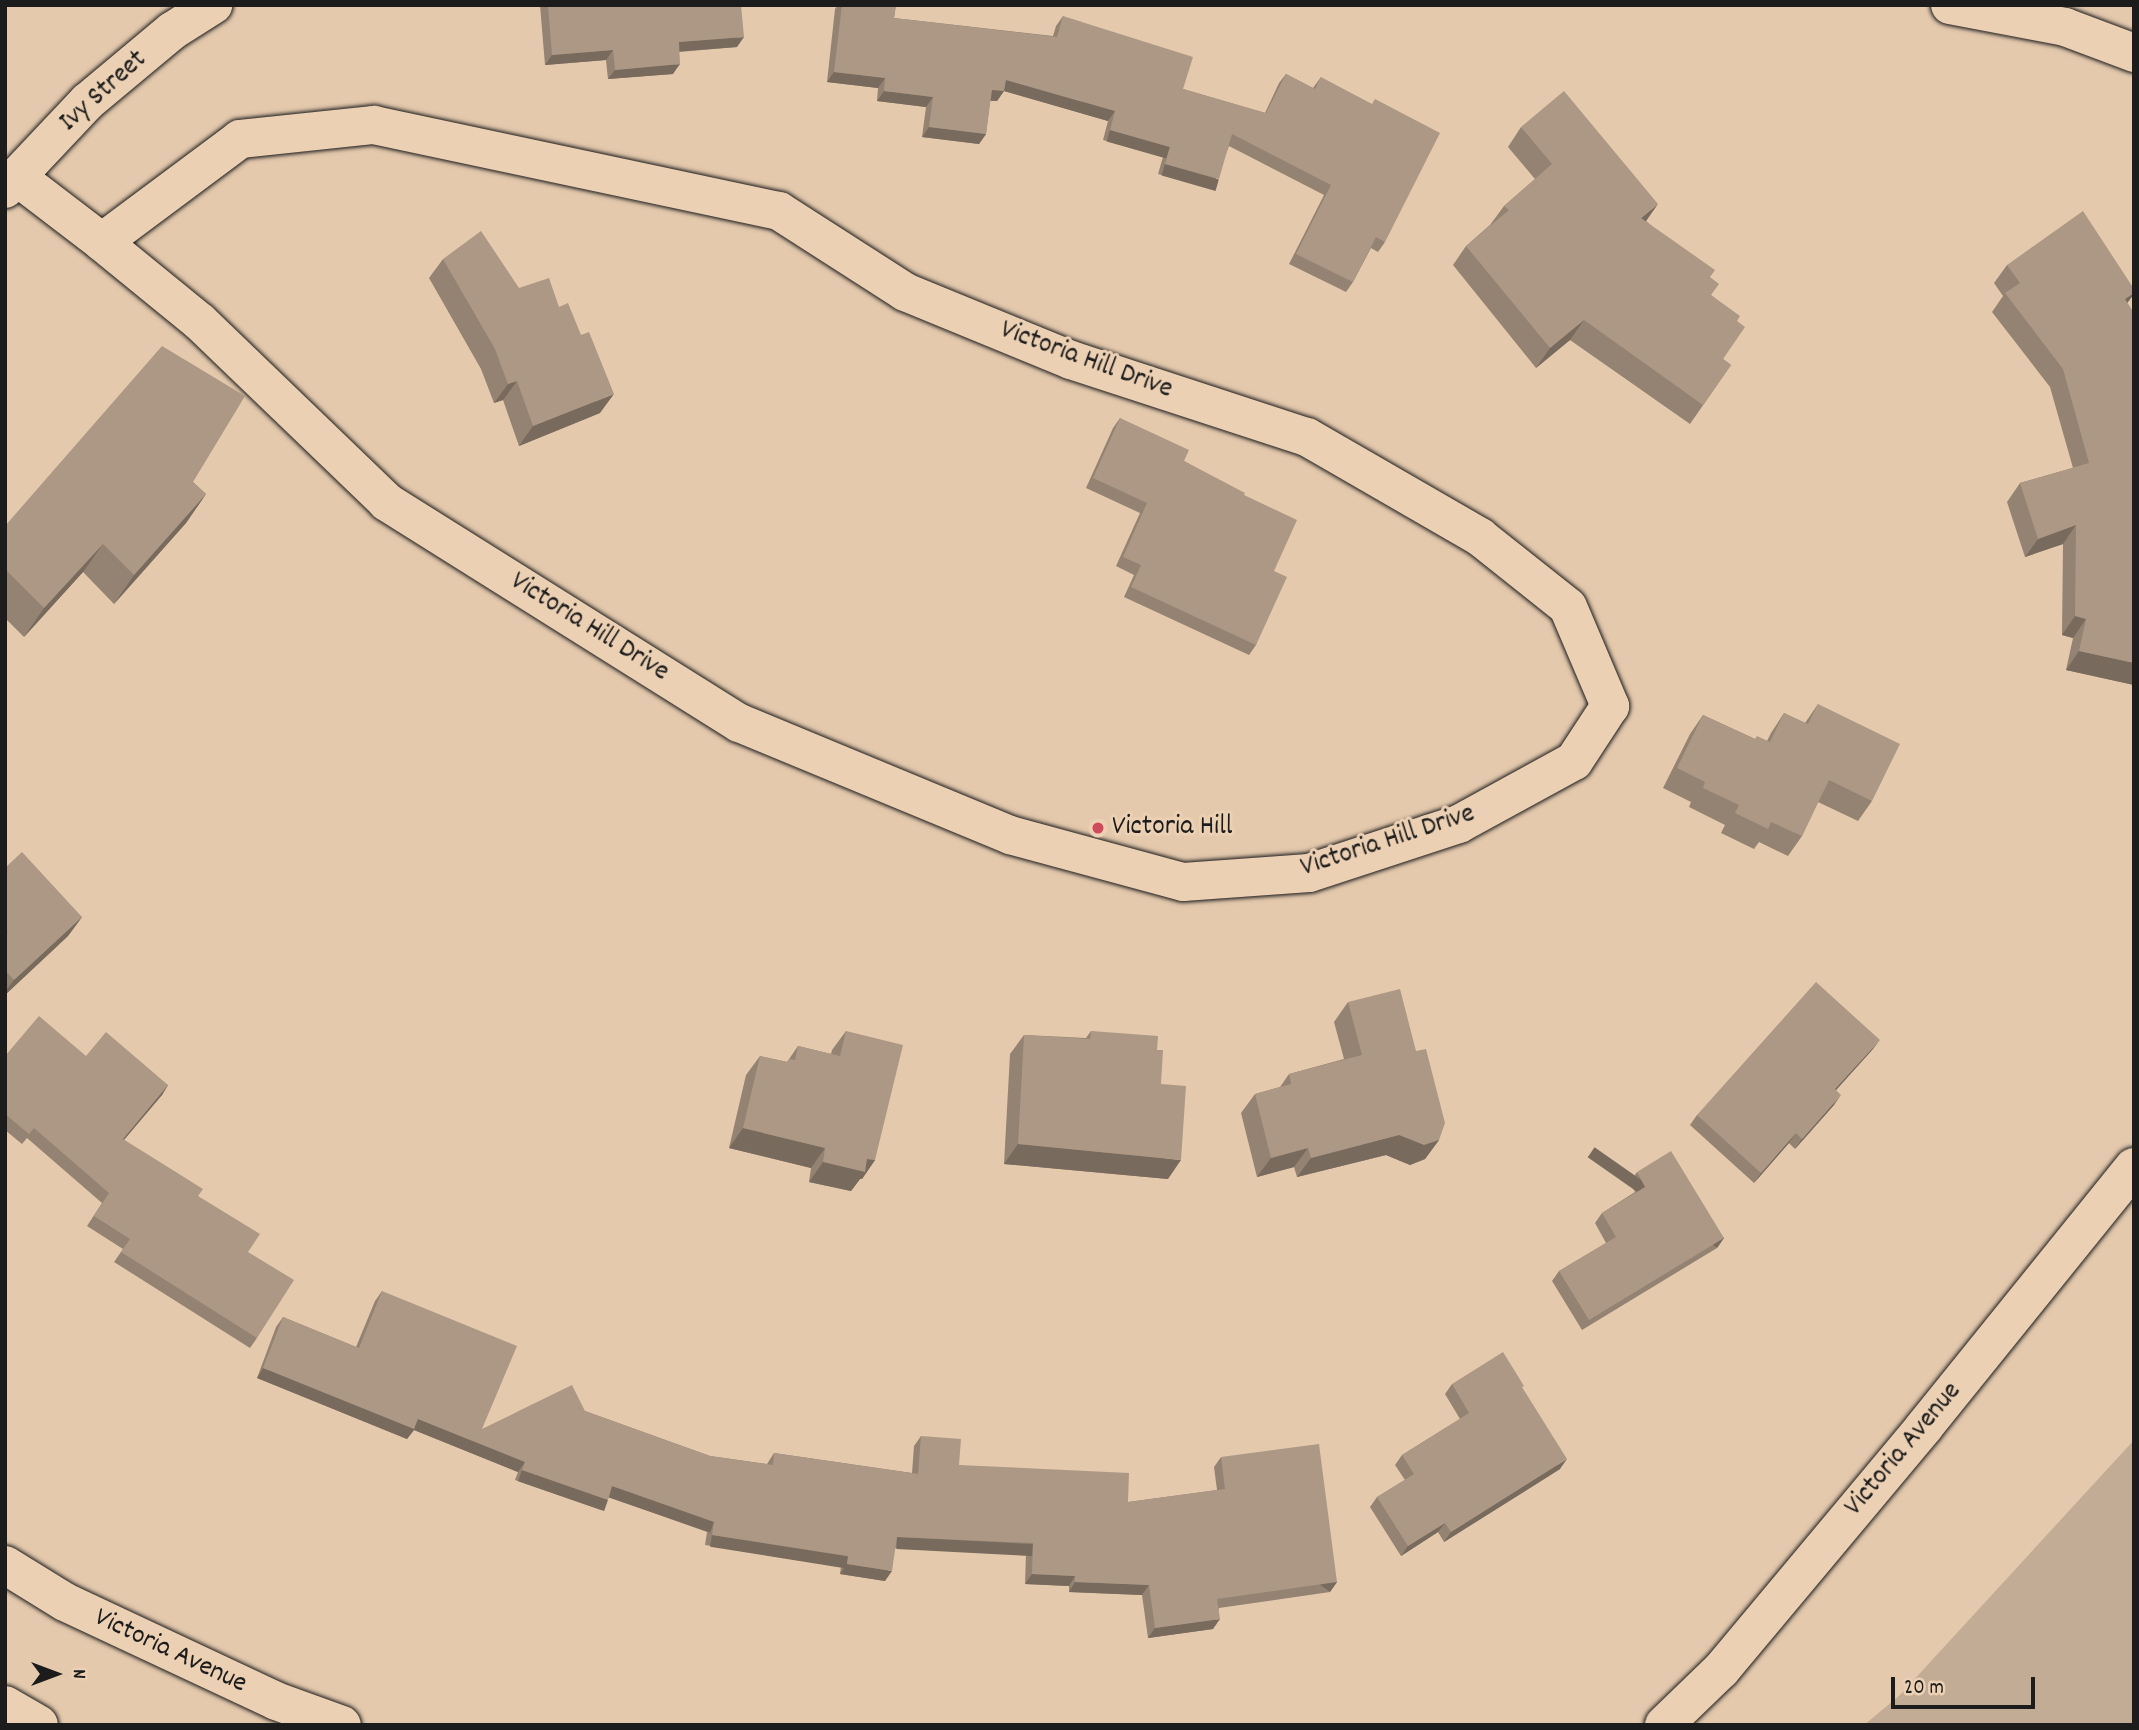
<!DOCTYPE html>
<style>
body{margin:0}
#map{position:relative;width:2139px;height:1730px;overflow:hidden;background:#e4c9ad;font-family:Dekko,sans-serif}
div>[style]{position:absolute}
.green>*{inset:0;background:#c2ac95}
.roads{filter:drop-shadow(0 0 2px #1c1c1c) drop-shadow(0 0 2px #1c1c1c)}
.minor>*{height:38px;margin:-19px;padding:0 19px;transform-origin:19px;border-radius:19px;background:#ecd0b3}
.tertiary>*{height:38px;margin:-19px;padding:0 19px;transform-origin:19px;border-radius:19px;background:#ecd0b3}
.secondary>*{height:38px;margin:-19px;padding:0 19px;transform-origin:19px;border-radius:19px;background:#ecd0b3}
.wall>*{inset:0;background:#948372}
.shaded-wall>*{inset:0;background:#786a5d;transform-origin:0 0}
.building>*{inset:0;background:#ac9885}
.dots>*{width:19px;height:19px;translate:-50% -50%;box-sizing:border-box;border:4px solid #ecd0b3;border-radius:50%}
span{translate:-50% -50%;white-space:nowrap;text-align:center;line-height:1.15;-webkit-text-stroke:6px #ecd0b3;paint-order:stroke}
.street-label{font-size:28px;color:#1c1c1c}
.poi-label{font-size:28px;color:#1c1c1c}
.left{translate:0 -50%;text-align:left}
.frame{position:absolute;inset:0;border:7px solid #1c1c1c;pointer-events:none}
.north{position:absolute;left:21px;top:1639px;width:70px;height:70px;-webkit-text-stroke:5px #ecd0b3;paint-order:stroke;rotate:90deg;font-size:19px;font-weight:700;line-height:28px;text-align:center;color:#1c1c1c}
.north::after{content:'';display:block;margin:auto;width:24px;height:32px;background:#1c1c1c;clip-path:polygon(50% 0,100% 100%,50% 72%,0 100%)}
.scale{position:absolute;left:1891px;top:1677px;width:144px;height:32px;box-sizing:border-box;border:4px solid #1c1c1c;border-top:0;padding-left:9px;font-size:21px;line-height:24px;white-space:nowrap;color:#1c1c1c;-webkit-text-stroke:5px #ecd0b3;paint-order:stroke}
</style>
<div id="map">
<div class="green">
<i style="clip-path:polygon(2134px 1440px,2134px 1725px,1864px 1725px,1899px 1696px)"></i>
</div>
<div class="roads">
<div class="minor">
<i style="left:1950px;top:5px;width:117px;rotate:10.8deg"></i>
<i style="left:2065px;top:27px;width:74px;rotate:20.6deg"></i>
<i style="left:374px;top:125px;width:414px;rotate:12deg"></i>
<i style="left:779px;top:211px;width:150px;rotate:32.7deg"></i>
<i style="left:905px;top:292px;width:179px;rotate:22.3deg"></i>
<i style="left:1071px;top:360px;width:248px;rotate:18.1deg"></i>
<i style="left:1307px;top:437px;width:200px;rotate:30deg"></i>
<i style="left:1480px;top:537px;width:112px;rotate:38.5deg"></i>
<i style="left:1568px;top:607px;width:108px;rotate:67deg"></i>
<i style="left:1610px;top:706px;width:66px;rotate:123.2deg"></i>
<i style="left:1574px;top:761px;width:131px;rotate:151.3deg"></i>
<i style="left:1459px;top:824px;width:158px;rotate:161.9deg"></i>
<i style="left:1309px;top:873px;width:126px;rotate:175.9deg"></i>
<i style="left:1183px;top:882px;width:179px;rotate:-164.8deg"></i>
<i style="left:1010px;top:835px;width:293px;rotate:-157.5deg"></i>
<i style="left:739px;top:723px;width:416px;rotate:-147.9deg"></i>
<i style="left:387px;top:502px;width:260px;rotate:-136.1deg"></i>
<i style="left:200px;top:322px;width:127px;rotate:-140.8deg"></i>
<i style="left:102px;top:242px;width:172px;rotate:-36.7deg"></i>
<i style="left:240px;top:139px;width:135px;rotate:-6deg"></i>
<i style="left:17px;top:177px;width:107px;rotate:37.4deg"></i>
<i style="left:5px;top:1705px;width:39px;rotate:30deg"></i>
</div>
<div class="tertiary">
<i style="left:5px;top:189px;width:120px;rotate:-46.7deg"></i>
<i style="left:87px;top:102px;width:111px;rotate:-39.9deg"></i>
<i style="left:172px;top:31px;width:49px;rotate:-32.4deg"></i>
<i style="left:1664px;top:1725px;width:79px;rotate:-44deg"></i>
<i style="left:1721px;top:1670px;width:317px;rotate:-50.1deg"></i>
<i style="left:1924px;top:1427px;width:334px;rotate:-51.1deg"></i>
</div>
<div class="secondary">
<i style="left:5px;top:1565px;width:70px;rotate:31.7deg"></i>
<i style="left:65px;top:1602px;width:233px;rotate:25.1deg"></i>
<i style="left:276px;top:1701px;width:70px;rotate:20deg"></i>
</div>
</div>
<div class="wall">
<i style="clip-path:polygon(540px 5px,741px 5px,737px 47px,679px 52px,673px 74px,608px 79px,606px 60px,545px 65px)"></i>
<i style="clip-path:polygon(838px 5px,896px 5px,894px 18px,1053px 36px,1056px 26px,1063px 16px,1183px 89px,1265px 113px,1279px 83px,1286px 74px,1313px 88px,1321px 77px,1385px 242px,1378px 252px,1371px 248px,1353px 282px,1346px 292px,1289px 264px,1324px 195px,1229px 146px,1212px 189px,1158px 174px,1163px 157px,1103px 140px,1108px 121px,1004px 91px,997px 101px,990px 101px,986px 134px,979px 144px,922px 137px,926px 107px,877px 101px,878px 88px,827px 82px,835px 9px)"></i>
<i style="clip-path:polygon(1521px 127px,1646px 221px,1710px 277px,1711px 295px,1737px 321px,1723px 359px,1731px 365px,1690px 424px,1570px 340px,1536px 368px,1453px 265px,1466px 246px,1490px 225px,1504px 206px,1535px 179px,1508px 147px)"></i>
<i style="clip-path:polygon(443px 259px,519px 288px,559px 307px,600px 413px,519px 446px,503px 400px,494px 403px,481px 369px,429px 278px)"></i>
<i style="clip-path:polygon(2007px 265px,2134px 289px,2134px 294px,2127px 303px,2134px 685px,2066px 670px,2073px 638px,2062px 635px,2063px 544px,2025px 557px,2007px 502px,2020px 483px,2073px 468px,2050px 387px,1992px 312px,2003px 296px,1994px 283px)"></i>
<i style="clip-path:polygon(1120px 418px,1184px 461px,1244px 495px,1274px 571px,1256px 645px,1249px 655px,1124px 597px,1134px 575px,1116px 566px,1140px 513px,1086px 488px,1113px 428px)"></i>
<i style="clip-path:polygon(193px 482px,206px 494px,186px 523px,114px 604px,83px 572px,24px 637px,5px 618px,5px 526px)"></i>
<i style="clip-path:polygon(1818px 704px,1872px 801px,1858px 821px,1818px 802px,1802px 836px,1788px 856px,1759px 842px,1754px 849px,1721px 833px,1725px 825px,1689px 807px,1691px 802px,1663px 788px,1690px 734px,1703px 715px,1755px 739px,1767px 741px,1771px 733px,1784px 713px,1805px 723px)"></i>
<i style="clip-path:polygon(5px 868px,82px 917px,68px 936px,5px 995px)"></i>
<i style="clip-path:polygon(1348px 1002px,1439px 1140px,1425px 1159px,1410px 1165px,1386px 1155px,1297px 1177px,1294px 1167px,1257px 1177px,1241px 1113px,1255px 1094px,1280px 1087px,1289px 1074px,1344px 1059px,1334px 1022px)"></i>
<i style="clip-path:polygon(846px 1031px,875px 1160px,862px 1179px,860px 1179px,851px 1191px,809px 1182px,811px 1168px,729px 1148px,746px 1075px,760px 1056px,787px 1062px,798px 1046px,831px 1054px,832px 1050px)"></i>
<i style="clip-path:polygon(1091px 1031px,1157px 1050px,1161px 1084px,1168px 1179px,1004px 1164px,1010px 1054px,1024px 1035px,1086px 1038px)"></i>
<i style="clip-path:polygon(1873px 1049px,1836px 1090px,1834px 1105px,1795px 1149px,1789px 1143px,1754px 1183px,1690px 1125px,1697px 1115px)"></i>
<i style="clip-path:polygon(5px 1056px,86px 1056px,168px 1085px,162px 1095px,124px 1140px,198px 1196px,248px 1252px,257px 1338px,250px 1348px,114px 1262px,123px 1249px,87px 1226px,102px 1203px,27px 1138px,22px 1144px,5px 1130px)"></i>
<i style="clip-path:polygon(1637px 1172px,1724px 1238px,1717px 1248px,1582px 1330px,1552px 1281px,1559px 1271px,1606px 1243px,1595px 1223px,1602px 1213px,1635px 1192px,1630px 1182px)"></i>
<i style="clip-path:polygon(382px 1291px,482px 1429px,585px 1411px,710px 1456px,767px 1464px,774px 1453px,912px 1473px,914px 1446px,921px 1436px,959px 1465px,1128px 1502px,1217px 1490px,1214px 1467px,1221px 1457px,1337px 1582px,1330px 1592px,1219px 1608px,1213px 1629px,1148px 1638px,1142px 1595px,1069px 1592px,1069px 1586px,1025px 1584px,1026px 1553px,895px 1548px,885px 1581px,840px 1574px,841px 1566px,705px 1545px,707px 1532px,609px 1497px,601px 1510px,515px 1480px,518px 1472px,414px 1430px,407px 1439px,257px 1378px,276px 1327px,283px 1317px,356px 1347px,375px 1301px)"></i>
<i style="clip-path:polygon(1452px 1384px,1522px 1389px,1560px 1469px,1444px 1542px,1438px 1532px,1401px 1556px,1370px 1507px,1377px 1497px,1405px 1480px,1395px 1465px,1402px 1455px,1460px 1419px,1445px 1394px)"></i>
</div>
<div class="shaded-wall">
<i style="clip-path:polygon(744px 37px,737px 47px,672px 52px,679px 42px)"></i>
<i style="clip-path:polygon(613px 50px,606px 60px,545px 65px,552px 55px)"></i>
<i style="clip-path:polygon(680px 64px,673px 74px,608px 79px,615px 70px)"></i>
<i style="clip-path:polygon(834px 72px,885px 78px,878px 88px,827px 82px)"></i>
<i style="clip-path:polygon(1006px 80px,1115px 111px,1108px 121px,1004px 91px,997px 101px,985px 100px,992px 90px)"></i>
<i style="clip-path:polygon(884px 91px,933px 97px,926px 107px,877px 101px)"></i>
<i style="clip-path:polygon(929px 127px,986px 134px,979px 144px,922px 137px)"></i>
<i style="left:1110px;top:130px;width:62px;height:12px;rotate:16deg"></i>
<i style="left:1165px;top:164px;width:56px;height:12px;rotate:16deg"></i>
<i style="clip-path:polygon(1658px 204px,1644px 224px,1641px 218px)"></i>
<i style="clip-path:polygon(2134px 293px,2134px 294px,2122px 310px,2125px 299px)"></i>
<i style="clip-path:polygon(1584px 320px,1570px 340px,1536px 368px,1550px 348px)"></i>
<i style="clip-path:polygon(517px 381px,503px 400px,494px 403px,508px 384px)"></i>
<i style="clip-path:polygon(614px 394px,600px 413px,519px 446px,533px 426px)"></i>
<i style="clip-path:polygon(206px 494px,186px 523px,114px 604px,134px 575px)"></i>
<i style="clip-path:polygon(2076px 525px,2063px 544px,2025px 557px,2038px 539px)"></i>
<i style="clip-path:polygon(103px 544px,83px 572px,24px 637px,44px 608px)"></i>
<i style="clip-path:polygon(2075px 616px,2086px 619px,2073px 638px,2062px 635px)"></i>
<i style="clip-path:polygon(2079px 651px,2134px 663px,2134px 685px,2066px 670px)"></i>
<i style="clip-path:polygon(82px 917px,68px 936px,5px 995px,5px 992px,14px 980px)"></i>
<i style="clip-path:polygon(1880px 1040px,1873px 1049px,1828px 1099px,1835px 1089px)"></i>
<i style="clip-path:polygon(168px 1085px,162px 1095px,116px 1149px,123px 1139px)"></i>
<i style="clip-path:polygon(1841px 1095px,1834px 1105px,1795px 1149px,1802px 1139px)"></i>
<i style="clip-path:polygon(743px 1128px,825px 1148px,811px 1168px,729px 1148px)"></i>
<i style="clip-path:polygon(1796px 1133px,1789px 1143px,1754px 1183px,1761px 1173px)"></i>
<i style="clip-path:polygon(1399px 1135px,1439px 1140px,1425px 1159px,1410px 1165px,1386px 1155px,1297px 1177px,1311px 1158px)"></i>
<i style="clip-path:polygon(1018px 1144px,1181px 1160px,1168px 1179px,1004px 1164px)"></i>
<i style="clip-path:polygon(1308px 1148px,1294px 1167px,1257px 1177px,1271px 1158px)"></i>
<i style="clip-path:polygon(867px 1159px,875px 1160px,862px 1179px,860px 1179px,851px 1191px,809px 1182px,823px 1162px)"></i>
<i style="left:1724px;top:1238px;width:12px;height:158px;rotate:125deg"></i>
<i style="clip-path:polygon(263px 1368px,418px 1419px,525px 1462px,518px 1472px,414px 1430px,407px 1439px,257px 1378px)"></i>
<i style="clip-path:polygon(1567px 1459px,1560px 1469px,1444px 1542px,1451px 1532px)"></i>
<i style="left:522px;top:1470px;width:91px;height:12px;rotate:19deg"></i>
<i style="left:612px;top:1486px;width:108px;height:12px;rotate:19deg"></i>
<i style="clip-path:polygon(1445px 1523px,1438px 1532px,1401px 1556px,1408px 1546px)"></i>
<i style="left:712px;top:1535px;width:138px;height:12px;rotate:9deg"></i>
<i style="left:897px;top:1537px;width:136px;height:12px;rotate:3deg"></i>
<i style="clip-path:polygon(847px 1564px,892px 1571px,885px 1581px,840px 1574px)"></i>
<i style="clip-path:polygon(1032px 1574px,1075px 1576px,1069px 1586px,1025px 1584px)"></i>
<i style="clip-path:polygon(1075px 1582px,1149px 1585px,1142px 1595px,1069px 1592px)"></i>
<i style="left:1337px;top:1582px;width:12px;height:121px;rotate:125deg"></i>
<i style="clip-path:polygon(1220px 1619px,1213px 1629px,1148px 1638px,1155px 1628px)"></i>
</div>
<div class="building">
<i style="clip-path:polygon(548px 5px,741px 5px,744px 37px,679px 42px,680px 64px,615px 70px,613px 50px,552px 55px)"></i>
<i style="clip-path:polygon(842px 5px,896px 5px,894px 18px,1057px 37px,1063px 16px,1193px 57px,1183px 89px,1266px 113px,1286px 74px,1315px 89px,1321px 77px,1372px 104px,1375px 99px,1440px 133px,1385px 242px,1376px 237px,1353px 282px,1296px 254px,1331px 185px,1232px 134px,1219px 179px,1165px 164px,1170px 147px,1110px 130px,1115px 111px,1006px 80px,1004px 91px,992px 90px,986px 134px,929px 127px,933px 97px,884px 91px,885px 78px,834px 72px)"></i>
<i style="clip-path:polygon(1564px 91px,1658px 204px,1641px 218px,1715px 270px,1710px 277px,1719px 284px,1711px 295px,1740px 316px,1737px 321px,1745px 327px,1723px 359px,1731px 365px,1703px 405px,1584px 320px,1550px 348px,1466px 246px,1509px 210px,1504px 206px,1552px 164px,1521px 127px)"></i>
<i style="clip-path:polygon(2083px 211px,2134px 289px,2134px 293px,2125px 299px,2134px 313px,2134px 663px,2079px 651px,2086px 619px,2075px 616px,2076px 525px,2038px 539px,2020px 483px,2089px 463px,2063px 369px,2005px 293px,2020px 283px,2007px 265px)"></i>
<i style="clip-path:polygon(481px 231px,519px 288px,549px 278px,559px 307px,568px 303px,581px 335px,589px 332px,614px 394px,533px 426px,517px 381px,508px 384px,495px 349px,443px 259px)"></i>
<i style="clip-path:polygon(162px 346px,245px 396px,193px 482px,206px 494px,134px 575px,103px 544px,44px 608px,5px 569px,5px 526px)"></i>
<i style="clip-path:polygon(1120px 418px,1189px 450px,1184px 461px,1245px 493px,1244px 495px,1297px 520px,1274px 571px,1287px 577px,1256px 645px,1131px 587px,1141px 565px,1123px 557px,1147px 503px,1093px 478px)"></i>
<i style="clip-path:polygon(1818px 704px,1900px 744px,1872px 801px,1829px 780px,1802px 836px,1771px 822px,1768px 829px,1735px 813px,1739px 805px,1703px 788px,1705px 782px,1677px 768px,1703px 715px,1755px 739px,1757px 736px,1770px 742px,1784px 713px,1808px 724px)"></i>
<i style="clip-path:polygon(22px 852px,82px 917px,14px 980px,5px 970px,5px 934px,8px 932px,5px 930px,5px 868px)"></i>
<i style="clip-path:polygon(1816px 982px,1880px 1040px,1835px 1089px,1841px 1095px,1802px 1139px,1796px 1133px,1761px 1173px,1697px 1115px)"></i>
<i style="clip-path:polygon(1400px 989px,1416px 1051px,1426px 1049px,1445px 1123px,1439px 1140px,1424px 1145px,1399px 1135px,1311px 1158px,1308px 1148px,1271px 1158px,1255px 1094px,1291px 1084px,1289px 1074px,1362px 1055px,1348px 1002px)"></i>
<i style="clip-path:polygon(39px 1016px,86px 1056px,106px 1032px,168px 1085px,123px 1139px,203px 1189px,198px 1196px,260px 1234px,248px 1252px,294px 1280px,257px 1338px,121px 1252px,130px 1239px,94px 1216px,109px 1193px,34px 1128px,29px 1134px,5px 1114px,5px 1056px)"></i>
<i style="clip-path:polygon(846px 1031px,903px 1045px,875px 1160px,867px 1159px,865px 1172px,823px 1162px,825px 1148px,743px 1128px,760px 1056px,788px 1062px,789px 1059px,795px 1060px,798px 1046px,840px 1056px)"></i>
<i style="clip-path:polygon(1091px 1031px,1158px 1036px,1157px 1050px,1163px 1050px,1161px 1084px,1186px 1086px,1181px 1160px,1018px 1144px,1024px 1035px,1090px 1039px)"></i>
<i style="clip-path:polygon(1671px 1151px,1724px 1238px,1589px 1320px,1559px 1271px,1616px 1237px,1602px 1213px,1645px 1187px,1637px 1172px)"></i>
<i style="clip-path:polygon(382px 1291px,517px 1346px,482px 1429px,572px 1385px,585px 1411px,710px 1456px,773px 1465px,774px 1453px,918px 1474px,921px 1436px,961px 1439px,959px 1465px,1129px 1473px,1128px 1502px,1225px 1489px,1221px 1457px,1319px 1444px,1337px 1582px,1217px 1599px,1220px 1619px,1155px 1628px,1149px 1585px,1075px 1582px,1075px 1576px,1032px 1574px,1033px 1543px,897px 1537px,892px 1571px,847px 1564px,848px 1556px,712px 1535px,714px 1522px,612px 1486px,608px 1500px,522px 1470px,525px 1462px,418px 1419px,414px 1429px,263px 1368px,283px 1317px,359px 1348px)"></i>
<i style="clip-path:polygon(1503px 1352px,1524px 1386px,1522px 1387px,1567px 1459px,1451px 1532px,1445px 1523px,1408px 1546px,1377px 1497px,1414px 1474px,1402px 1455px,1469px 1413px,1452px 1384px)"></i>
</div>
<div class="dots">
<i style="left:1098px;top:828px;background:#d1495b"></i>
</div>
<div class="street-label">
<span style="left:104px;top:92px;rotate:-42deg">Ivy Street</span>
<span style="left:1086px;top:361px;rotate:20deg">Victoria Hill Drive</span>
<span style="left:589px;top:628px;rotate:32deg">Victoria Hill Drive</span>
<span style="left:1388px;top:842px;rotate:-18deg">Victoria Hill Drive</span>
<span style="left:1904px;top:1450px;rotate:-50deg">Victoria Avenue</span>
<span style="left:170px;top:1652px;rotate:25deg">Victoria Avenue</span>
</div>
<div class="poi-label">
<span class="left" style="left:1112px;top:828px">Victoria Hill</span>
</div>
<div class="frame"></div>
<div class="north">N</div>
<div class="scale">20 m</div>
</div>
